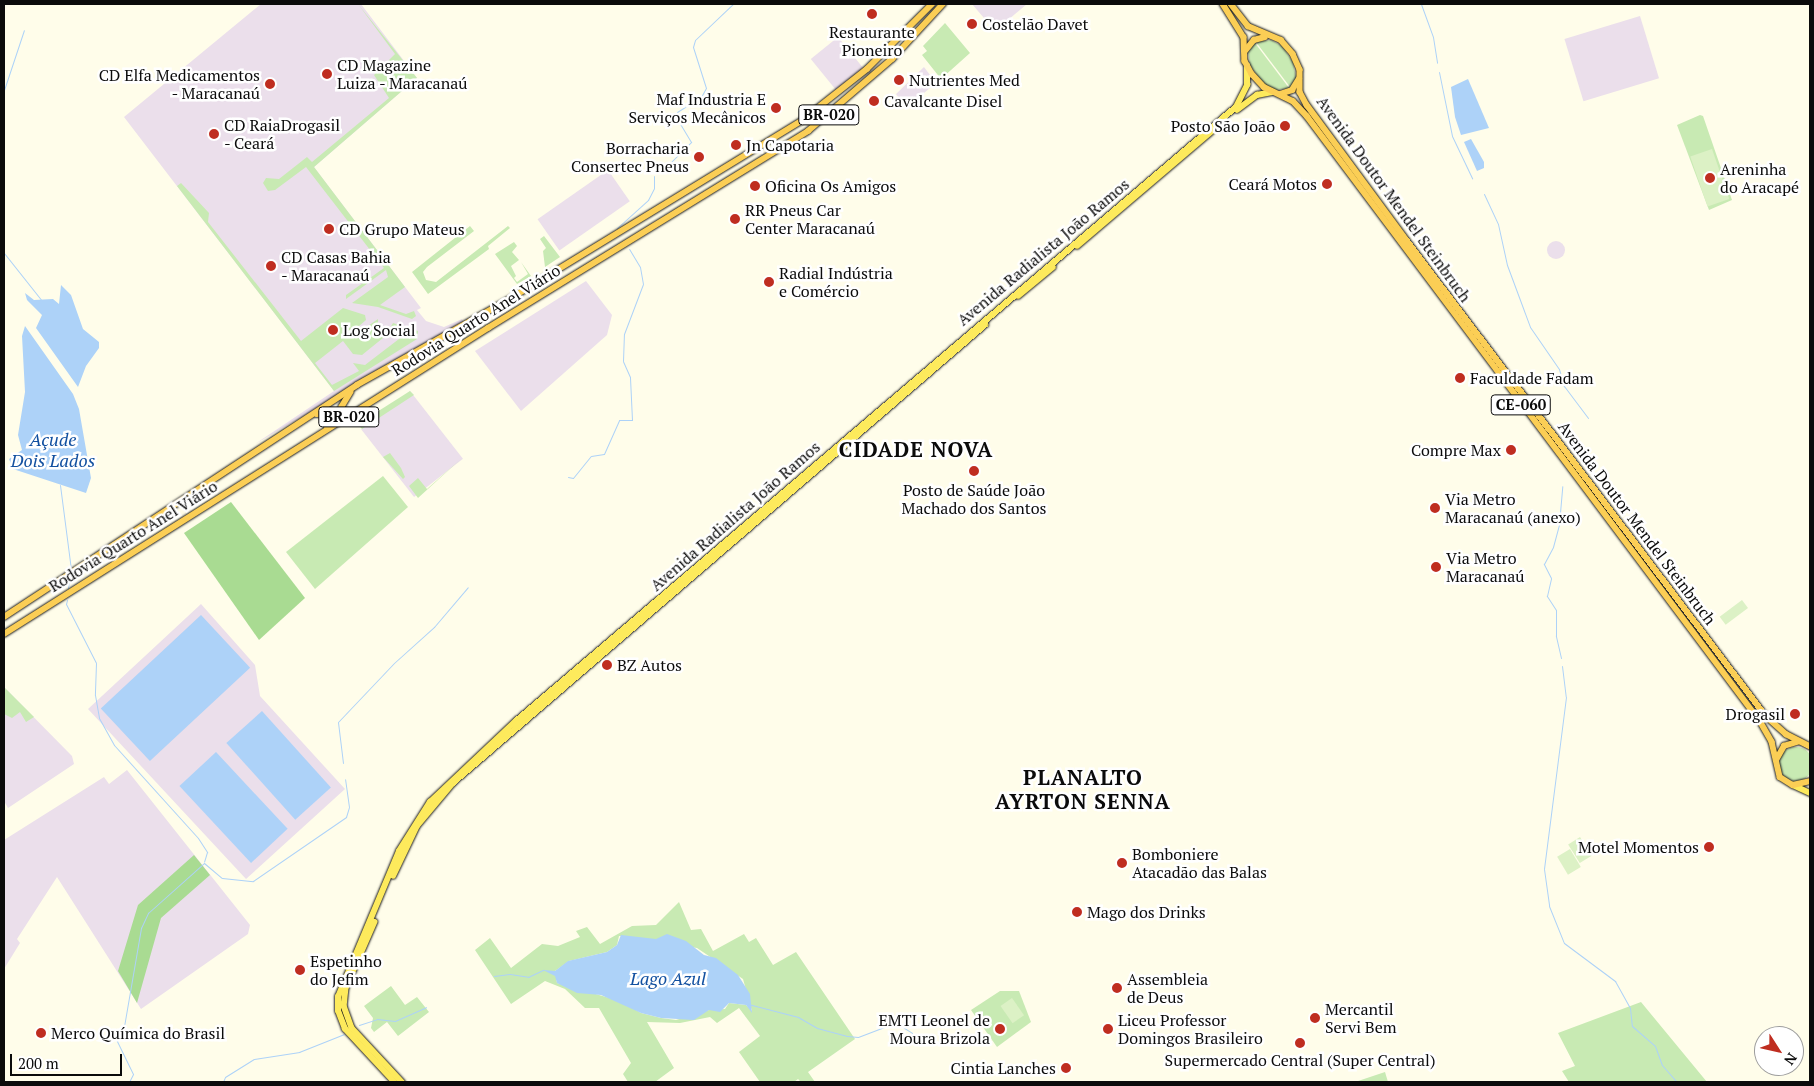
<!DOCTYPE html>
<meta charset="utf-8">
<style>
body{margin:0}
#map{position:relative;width:1814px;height:1086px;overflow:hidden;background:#fffdea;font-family:"PT Serif",serif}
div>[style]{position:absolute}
.industrial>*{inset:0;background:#ebdfeb;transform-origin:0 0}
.round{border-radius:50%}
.green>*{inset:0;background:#c8eab3}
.forest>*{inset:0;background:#a9db92}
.pitch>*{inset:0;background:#dcf1c5;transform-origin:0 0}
.water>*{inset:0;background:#add2f8;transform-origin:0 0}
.stream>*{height:1px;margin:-0.5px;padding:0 0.5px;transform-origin:0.5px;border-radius:0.5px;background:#add2f8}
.roads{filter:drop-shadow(0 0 1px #1c1c1c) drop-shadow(0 0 1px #1c1c1c)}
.primary>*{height:5.5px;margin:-2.75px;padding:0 2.75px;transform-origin:2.75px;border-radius:2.75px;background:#fdea5c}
.trunk>*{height:5.5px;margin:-2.75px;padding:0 2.75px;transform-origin:2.75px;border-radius:2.75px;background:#fbce55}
.dots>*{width:14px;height:14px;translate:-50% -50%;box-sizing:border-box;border:2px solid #fff;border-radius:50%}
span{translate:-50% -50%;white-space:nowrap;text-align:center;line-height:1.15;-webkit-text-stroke:5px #fff;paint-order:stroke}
.shield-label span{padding:1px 4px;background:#fff;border:1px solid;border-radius:4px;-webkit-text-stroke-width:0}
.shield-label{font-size:15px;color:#0b0b0b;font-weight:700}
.poi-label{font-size:16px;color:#0b0b0b}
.left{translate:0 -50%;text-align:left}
.right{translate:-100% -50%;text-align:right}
.street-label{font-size:16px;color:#0b0b0b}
.water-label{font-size:18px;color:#1250a0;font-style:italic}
.district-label{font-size:21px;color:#0b0b0b;font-weight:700;letter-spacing:1px}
.frame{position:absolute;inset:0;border:5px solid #0b0b0b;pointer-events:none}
.north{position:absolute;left:1754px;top:1026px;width:50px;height:50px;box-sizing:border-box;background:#fff;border:1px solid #9d9d9d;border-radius:50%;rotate:125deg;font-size:14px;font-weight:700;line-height:20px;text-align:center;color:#0b0b0b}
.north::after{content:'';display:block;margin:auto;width:18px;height:22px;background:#bf2d20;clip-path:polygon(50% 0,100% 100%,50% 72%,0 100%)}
.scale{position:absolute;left:10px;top:1054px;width:112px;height:22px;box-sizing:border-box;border:2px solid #0b0b0b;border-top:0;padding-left:6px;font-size:15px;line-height:18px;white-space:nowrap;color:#0b0b0b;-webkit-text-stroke:4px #fff;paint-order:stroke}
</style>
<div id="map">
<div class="industrial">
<i style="clip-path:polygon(261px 4px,361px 4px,417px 78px,314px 167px,421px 308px,417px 310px,426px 321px,444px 327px,462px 319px,464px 323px,255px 444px,334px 391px,124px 117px)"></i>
<i style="clip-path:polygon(972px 4px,1027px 4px,995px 31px)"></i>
<i style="left:1640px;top:16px;width:65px;height:79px;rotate:73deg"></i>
<i style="left:838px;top:37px;width:40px;height:35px;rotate:51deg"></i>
<i style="clip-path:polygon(924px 67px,936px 83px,906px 108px,896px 94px)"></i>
<i style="left:608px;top:170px;width:38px;height:86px;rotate:55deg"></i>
<i class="round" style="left:1547px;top:241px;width:18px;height:18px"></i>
<i style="clip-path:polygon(586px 281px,612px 315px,607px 335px,521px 411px,475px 351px)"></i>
<i style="left:410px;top:391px;width:86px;height:62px;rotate:52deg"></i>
<i style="clip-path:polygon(201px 604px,255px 665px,260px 696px,345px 789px,246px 879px,88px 709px)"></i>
<i style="clip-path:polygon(4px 687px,72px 756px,74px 764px,8px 808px,4px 801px)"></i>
<i style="clip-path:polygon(127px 770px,250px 925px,248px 934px,141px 1009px,57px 877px,17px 939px,20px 943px,4px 969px,4px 840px,104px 777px,109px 784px)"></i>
</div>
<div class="green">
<i style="clip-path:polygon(358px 4px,417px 78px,314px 167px,405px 287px,380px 305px,406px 314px,414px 311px,416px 316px,412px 319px,378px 307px,352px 303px,388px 277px,386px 270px,346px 299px,346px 295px,384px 268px,306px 167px,275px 190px,268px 191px,263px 183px,266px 178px,279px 179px,307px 157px,312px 162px,389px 98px,374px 75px,395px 54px)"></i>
<i style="clip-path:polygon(945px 23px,970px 53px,941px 79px,922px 55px,927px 51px,923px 46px)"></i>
<i style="clip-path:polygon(1271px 40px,1282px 46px,1293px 62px,1296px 78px,1290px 87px,1256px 42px)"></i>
<i style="clip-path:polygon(1255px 43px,1289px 88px,1277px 90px,1265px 86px,1250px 65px,1248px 51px)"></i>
<i style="clip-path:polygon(1700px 115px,1703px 116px,1732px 200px,1709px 210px,1677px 125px)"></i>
<i style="clip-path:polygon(181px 183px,209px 213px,208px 222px,301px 341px,343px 308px,365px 315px,366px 320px,359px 326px,362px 330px,378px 319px,378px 326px,390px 328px,393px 323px,399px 325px,362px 355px,353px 354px,343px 341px,315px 363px,332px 385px,359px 371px,353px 363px,365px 365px,412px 329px,418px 331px,417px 339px,334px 391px,177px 186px)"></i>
<i style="clip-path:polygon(470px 226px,474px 231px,427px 267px,423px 272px,426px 280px,436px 282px,508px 226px,510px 228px,488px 246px,489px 249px,428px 294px,412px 272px)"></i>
<i style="clip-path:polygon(544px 236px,560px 257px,545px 267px,543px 251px,546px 248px,540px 239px)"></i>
<i style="clip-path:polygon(514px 242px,517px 246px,512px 252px,519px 260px,511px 266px,516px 276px,514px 278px,517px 282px,528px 274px,521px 262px,531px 276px,517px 284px,495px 254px)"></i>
<i style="clip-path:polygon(410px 391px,414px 395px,362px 429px,358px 424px)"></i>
<i style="clip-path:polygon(390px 453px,401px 468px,405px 477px,403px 479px,383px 457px)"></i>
<i style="clip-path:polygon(462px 458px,418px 498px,409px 486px,418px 478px,427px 489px)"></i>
<i style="clip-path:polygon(383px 476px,408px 507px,315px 589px,286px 552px)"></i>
<i style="clip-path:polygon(4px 687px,34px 717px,26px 722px,20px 712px,12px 718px,4px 714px)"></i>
<i class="round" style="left:1779px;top:747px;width:34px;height:34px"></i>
<i style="clip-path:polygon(evenodd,679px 902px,691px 930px,701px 929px,713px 951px,744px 934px,749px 942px,756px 938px,773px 965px,796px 952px,855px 1039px,808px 1072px,815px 1082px,801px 1082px,798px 1079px,794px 1082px,760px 1082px,739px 1052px,760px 1036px,739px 1008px,717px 1023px,710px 1017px,680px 1023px,647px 1022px,674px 1068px,655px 1082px,628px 1082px,623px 1074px,631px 1063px,599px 1008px,585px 1008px,565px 989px,545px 981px,511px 1004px,475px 950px,490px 938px,511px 968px,542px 944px,558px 946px,580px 937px,576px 931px,587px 927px,600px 944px,632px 926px,656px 925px,679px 902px,619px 936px,697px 948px,743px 979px,752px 1011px,746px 1005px,729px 1003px,725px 1009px,709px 1010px,676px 1020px,661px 1018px,641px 1013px,620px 1001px,557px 983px,555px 971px,569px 961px,607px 952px,617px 945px,619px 936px)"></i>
<i style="clip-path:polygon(391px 986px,405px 1005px,417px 997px,429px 1012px,398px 1036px,387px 1022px,374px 1032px,371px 1028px,373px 1018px,364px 1006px)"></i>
<i style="clip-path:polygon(1000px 991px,1019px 991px,1031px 1022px,997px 1047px,971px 1010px)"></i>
<i style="clip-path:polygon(1641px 1002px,1707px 1082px,1569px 1082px,1562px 1071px,1575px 1066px,1558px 1033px)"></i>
<i style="clip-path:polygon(1385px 1072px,1388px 1082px,1355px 1082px)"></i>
</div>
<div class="forest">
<i style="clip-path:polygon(231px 502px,305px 598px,259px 640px,184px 533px)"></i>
<i style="clip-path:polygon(194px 855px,210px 875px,161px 918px,137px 1003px,118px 971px,138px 905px)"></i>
</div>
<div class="pitch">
<i style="left:1712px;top:149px;width:53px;height:23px;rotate:71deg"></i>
<i style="left:1742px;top:600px;width:10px;height:28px;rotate:53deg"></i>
<i style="left:1580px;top:837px;width:22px;height:14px;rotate:58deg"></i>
<i style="left:1570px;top:849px;width:21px;height:15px;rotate:59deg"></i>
<i style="left:1012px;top:998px;width:21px;height:14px;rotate:55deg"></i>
</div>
<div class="water">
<i style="clip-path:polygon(1468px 79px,1489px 128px,1461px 135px,1455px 117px,1451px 87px)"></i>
<i style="clip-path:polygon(1471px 139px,1484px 162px,1484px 168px,1477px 171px,1464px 142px)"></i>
<i style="clip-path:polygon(61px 285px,71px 295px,83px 329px,99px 342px,99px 348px,86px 366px,78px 387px,36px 328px,42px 315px,27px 300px,25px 293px,34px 300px,53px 299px,59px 304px)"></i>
<i style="clip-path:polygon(25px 326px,73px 394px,79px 409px,91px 478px,86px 493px,13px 469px,9px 459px,22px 450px,18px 435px,25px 392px,22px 336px)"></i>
<i style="left:201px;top:615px;width:72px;height:137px;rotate:47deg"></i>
<i style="left:262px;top:711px;width:103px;height:48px;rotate:48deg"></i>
<i style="left:216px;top:752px;width:105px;height:50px;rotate:47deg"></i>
<i style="clip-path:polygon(667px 934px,686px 941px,704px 955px,716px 958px,738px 975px,750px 994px,752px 1013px,746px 1005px,729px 1003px,720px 1012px,709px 1010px,694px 1020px,661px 1018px,641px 1013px,601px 995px,577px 993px,557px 983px,555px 976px,543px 970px,555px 971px,568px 961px,607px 952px,617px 945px,621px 935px,656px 939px)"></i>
</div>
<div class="stream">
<i style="left:1421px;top:4px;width:35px;rotate:70deg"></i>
<i style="left:1433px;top:37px;width:26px;rotate:81deg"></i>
<i style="left:1439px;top:72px;width:65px;rotate:78.5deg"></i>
<i style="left:1452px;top:136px;width:47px;rotate:64.5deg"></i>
<i style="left:4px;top:90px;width:63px;rotate:-71.6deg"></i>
<i style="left:670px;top:163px;width:30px;rotate:-45deg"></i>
<i style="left:691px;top:142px;width:21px;rotate:-121deg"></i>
<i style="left:680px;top:124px;width:12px;rotate:-104deg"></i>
<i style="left:677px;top:112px;width:28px;rotate:-32deg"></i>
<i style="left:701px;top:97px;width:10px;rotate:-61deg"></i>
<i style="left:706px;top:88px;width:43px;rotate:-107.6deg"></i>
<i style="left:693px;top:47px;width:7px;rotate:-74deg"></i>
<i style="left:695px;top:40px;width:52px;rotate:-43.5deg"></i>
<i style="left:1484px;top:194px;width:33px;rotate:65deg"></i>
<i style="left:1498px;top:224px;width:42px;rotate:77.6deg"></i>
<i style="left:1507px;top:265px;width:66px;rotate:69.6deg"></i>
<i style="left:1530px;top:327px;width:51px;rotate:55.4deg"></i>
<i style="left:1559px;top:369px;width:18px;rotate:74deg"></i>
<i style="left:1564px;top:386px;width:40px;rotate:53deg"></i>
<i style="left:617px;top:228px;width:42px;rotate:-42.1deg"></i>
<i style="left:648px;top:200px;width:13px;rotate:-63deg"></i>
<i style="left:654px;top:188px;width:12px;rotate:-90deg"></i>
<i style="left:4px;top:253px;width:61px;rotate:51.6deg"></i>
<i style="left:568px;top:477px;width:5px;rotate:11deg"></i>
<i style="left:573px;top:478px;width:28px;rotate:-51deg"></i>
<i style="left:591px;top:456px;width:13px;rotate:-9deg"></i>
<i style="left:604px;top:454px;width:37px;rotate:-66deg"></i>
<i style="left:619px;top:420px;width:13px"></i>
<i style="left:632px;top:420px;width:43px;rotate:-92.7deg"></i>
<i style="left:630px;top:377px;width:17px;rotate:-114deg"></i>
<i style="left:623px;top:361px;width:27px;rotate:-88deg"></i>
<i style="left:624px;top:334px;width:53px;rotate:-69.2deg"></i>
<i style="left:643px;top:284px;width:17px;rotate:-100deg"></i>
<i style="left:640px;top:267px;width:21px;rotate:-121deg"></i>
<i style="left:60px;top:485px;width:86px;rotate:82.6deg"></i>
<i style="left:68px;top:588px;width:7px;rotate:-82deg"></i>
<i style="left:67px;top:600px;width:4px;rotate:104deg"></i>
<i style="left:66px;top:604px;width:66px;rotate:63deg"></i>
<i style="left:96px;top:663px;width:32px;rotate:92deg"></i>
<i style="left:95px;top:695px;width:23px;rotate:80deg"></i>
<i style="left:99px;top:718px;width:31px;rotate:61deg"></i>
<i style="left:114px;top:745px;width:125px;rotate:47.9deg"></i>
<i style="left:198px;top:838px;width:17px;rotate:57deg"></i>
<i style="left:207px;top:852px;width:10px;rotate:107deg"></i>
<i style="left:1561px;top:658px;width:23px;rotate:-103deg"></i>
<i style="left:1556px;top:636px;width:26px;rotate:-90deg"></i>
<i style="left:1556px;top:610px;width:17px;rotate:-123deg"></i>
<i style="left:1547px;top:596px;width:18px;rotate:-77deg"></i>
<i style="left:1551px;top:578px;width:16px;rotate:-117deg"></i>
<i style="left:1544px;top:564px;width:19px;rotate:-62deg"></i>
<i style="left:1553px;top:547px;width:24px;rotate:-75deg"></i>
<i style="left:1559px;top:524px;width:38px;rotate:-85deg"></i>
<i style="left:1562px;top:666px;width:31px;rotate:83deg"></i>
<i style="left:1566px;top:697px;width:173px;rotate:97.3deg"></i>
<i style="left:1544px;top:869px;width:37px;rotate:82deg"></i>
<i style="left:1549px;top:906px;width:40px;rotate:68deg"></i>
<i style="left:1564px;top:943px;width:64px;rotate:36.7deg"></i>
<i style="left:1615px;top:981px;width:31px;rotate:61deg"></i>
<i style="left:1630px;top:1008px;width:18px;rotate:84deg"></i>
<i style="left:1632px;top:1026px;width:30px;rotate:41deg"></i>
<i style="left:1655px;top:1046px;width:20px;rotate:70deg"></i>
<i style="left:1662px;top:1065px;width:23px;rotate:49deg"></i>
<i style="left:343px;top:763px;width:41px;rotate:-97deg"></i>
<i style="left:338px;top:722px;width:81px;rotate:-46.5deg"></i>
<i style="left:394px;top:663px;width:54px;rotate:-42deg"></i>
<i style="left:434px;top:627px;width:52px;rotate:-49.6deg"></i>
<i style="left:494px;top:976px;width:16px;rotate:-7deg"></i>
<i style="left:510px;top:974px;width:18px;rotate:9deg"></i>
<i style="left:528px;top:977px;width:17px;rotate:-25deg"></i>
<i style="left:748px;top:1004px;width:52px;rotate:14.6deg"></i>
<i style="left:798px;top:1017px;width:22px;rotate:30deg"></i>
<i style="left:817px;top:1028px;width:31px;rotate:15deg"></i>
<i style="left:847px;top:1036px;width:11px;rotate:5deg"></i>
<i style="left:858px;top:1037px;width:33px;rotate:-21deg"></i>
<i style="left:889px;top:1025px;width:12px;rotate:5deg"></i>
<i style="left:901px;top:1026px;width:13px;rotate:32deg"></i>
<i style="left:359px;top:1025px;width:19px;rotate:-18deg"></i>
<i style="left:377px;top:1019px;width:18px;rotate:6deg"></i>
<i style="left:395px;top:1021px;width:34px;rotate:-24deg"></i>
<i style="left:129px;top:1082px;width:9px;rotate:-63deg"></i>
<i style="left:133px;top:1074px;width:37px;rotate:-116deg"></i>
<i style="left:117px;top:1041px;width:6px;rotate:-31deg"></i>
<i style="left:122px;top:1038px;width:112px;rotate:-80.2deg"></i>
<i style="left:141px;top:928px;width:17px;rotate:-65deg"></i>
<i style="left:148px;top:913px;width:75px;rotate:-41.8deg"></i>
<i style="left:204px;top:863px;width:23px;rotate:40deg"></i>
<i style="left:222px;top:878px;width:31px;rotate:6deg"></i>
<i style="left:253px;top:881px;width:113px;rotate:-34.5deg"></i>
<i style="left:346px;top:817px;width:10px;rotate:-73deg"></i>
<i style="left:349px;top:807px;width:28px;rotate:-98deg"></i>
<i style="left:223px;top:1082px;width:5px;rotate:-68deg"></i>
<i style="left:225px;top:1077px;width:34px;rotate:-32deg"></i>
<i style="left:254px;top:1059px;width:46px;rotate:-8.8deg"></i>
<i style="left:299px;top:1052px;width:48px;rotate:-21.8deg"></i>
</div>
<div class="roads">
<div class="primary">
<i style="left:1237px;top:110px;width:25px;rotate:-37deg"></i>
<i style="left:1257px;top:95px;width:15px;rotate:-11deg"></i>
<i style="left:1077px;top:246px;width:176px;rotate:-40.4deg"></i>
<i style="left:1018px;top:296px;width:45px;rotate:-39.6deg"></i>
<i style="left:1793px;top:785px;width:19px;rotate:25deg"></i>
<i style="left:393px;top:876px;width:55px;rotate:-64.4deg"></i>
<i style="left:417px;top:826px;width:56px;rotate:-50.1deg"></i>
<i style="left:453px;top:783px;width:702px;rotate:-40.73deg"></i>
<i style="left:375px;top:922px;width:72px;rotate:113.7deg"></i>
<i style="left:346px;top:988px;width:18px;rotate:96deg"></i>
<i style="left:344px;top:1006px;width:23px;rotate:70deg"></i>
<i style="left:352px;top:1028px;width:74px;rotate:47.2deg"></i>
<i style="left:394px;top:1082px;width:72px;rotate:-132.8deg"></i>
<i style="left:345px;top:1029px;width:19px;rotate:-111deg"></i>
<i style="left:338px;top:1011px;width:14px;rotate:-90deg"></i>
<i style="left:338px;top:997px;width:158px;rotate:-67.3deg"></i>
<i style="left:399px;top:851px;width:58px;rotate:-57.7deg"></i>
<i style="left:430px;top:802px;width:118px;rotate:-43.3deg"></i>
<i style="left:516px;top:721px;width:946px;rotate:-40.46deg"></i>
<i style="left:1236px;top:107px;width:25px;rotate:-63deg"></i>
<i style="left:1247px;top:85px;width:19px;rotate:-90deg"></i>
</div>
<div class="trunk">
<i style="left:1223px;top:4px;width:39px;rotate:58deg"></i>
<i style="left:1244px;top:37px;width:24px;rotate:88deg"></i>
<i style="left:1245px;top:61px;width:15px;rotate:62deg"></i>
<i style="left:1252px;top:74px;width:18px;rotate:47deg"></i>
<i style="left:1264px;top:87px;width:32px;rotate:26deg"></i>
<i style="left:1293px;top:101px;width:21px;rotate:47deg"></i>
<i style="left:1307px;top:116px;width:756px;rotate:53.18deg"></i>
<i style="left:1760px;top:721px;width:24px;rotate:60deg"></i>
<i style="left:1772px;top:742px;width:36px;rotate:77deg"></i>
<i style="left:1780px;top:777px;width:15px;rotate:32deg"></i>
<i style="left:1793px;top:785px;width:17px;rotate:-13deg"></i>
<i style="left:1231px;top:4px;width:28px;rotate:52deg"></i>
<i style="left:1248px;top:26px;width:36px;rotate:23deg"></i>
<i style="left:1281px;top:40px;width:18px;rotate:49deg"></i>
<i style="left:1293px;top:54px;width:17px;rotate:66deg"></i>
<i style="left:1300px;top:70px;width:22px;rotate:90deg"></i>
<i style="left:1300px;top:92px;width:15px;rotate:62deg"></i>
<i style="left:1307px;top:105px;width:165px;rotate:53.6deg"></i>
<i style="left:1405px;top:238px;width:599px;rotate:52.94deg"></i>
<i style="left:1766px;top:716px;width:27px;rotate:42deg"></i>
<i style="left:1786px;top:734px;width:27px;rotate:27deg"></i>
<i style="left:1245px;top:51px;width:14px;rotate:-51deg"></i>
<i style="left:1254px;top:40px;width:11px;rotate:-15deg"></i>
<i style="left:1280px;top:94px;width:13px;rotate:-18deg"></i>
<i style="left:1292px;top:90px;width:13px;rotate:-58deg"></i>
<i style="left:351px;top:392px;width:17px;rotate:121deg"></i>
<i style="left:342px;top:407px;width:5px;rotate:79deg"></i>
<i style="left:343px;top:412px;width:11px;rotate:-5deg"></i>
<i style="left:317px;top:414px;width:17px;rotate:-3deg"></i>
<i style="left:334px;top:413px;width:6px;rotate:72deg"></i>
<i style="left:336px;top:419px;width:12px;rotate:132deg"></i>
<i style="left:4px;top:617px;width:422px;rotate:-33.3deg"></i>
<i style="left:357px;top:385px;width:173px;rotate:-29.4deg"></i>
<i style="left:508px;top:300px;width:342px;rotate:-31.4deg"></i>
<i style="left:800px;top:122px;width:85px;rotate:-38.3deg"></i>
<i style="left:867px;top:69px;width:92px;rotate:-45deg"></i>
<i style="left:4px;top:634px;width:573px;rotate:-32.3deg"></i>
<i style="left:488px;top:328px;width:376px;rotate:-31.6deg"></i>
<i style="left:808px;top:131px;width:111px;rotate:-40.6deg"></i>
<i style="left:892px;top:59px;width:75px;rotate:-47.2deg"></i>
<i style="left:1776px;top:760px;width:16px;rotate:-60deg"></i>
<i style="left:1784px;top:746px;width:14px;rotate:-17deg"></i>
</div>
</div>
<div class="dots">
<i style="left:872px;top:14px;background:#bf2d20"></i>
<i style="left:972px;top:24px;background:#bf2d20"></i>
<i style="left:327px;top:74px;background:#bf2d20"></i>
<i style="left:899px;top:80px;background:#bf2d20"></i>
<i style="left:270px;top:84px;background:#bf2d20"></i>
<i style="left:874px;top:101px;background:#bf2d20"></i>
<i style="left:776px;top:108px;background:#bf2d20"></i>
<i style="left:1285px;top:126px;background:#bf2d20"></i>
<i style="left:214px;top:134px;background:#bf2d20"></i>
<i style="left:736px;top:145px;background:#bf2d20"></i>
<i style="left:699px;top:157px;background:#bf2d20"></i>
<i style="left:1710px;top:178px;background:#bf2d20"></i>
<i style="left:1327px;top:184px;background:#bf2d20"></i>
<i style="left:755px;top:186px;background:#bf2d20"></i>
<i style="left:735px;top:219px;background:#bf2d20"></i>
<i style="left:329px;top:229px;background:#bf2d20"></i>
<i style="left:271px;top:266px;background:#bf2d20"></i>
<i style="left:769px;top:282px;background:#bf2d20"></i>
<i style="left:333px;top:330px;background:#bf2d20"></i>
<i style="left:1460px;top:378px;background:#bf2d20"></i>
<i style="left:1511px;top:450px;background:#bf2d20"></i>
<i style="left:974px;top:471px;background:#bf2d20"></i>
<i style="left:1435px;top:508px;background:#bf2d20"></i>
<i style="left:1436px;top:567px;background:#bf2d20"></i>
<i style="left:607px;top:665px;background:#bf2d20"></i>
<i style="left:1795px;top:714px;background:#bf2d20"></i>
<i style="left:1709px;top:847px;background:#bf2d20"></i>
<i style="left:1122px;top:863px;background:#bf2d20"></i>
<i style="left:1077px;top:912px;background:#bf2d20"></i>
<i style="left:300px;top:970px;background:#bf2d20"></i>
<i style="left:1117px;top:988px;background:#bf2d20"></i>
<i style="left:1315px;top:1018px;background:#bf2d20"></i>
<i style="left:1000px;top:1029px;background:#bf2d20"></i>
<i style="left:1108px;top:1029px;background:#bf2d20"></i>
<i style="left:41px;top:1033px;background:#bf2d20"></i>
<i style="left:1300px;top:1043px;background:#bf2d20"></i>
<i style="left:1066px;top:1068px;background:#bf2d20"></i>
</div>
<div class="shield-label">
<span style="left:829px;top:115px">BR-020</span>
<span style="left:1521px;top:405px">CE-060</span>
<span style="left:349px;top:417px">BR-020</span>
</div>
<div class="poi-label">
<span class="left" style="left:982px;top:24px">Costelão Davet</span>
<span style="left:872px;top:41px">Restaurante<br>Pioneiro</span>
<span class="left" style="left:337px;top:74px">CD Magazine<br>Luiza - Maracanaú</span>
<span class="right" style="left:260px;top:84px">CD Elfa Medicamentos<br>- Maracanaú</span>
<span class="left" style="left:909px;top:80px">Nutrientes Med</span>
<span class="right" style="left:766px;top:108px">Maf Industria E<br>Serviços Mecânicos</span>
<span class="left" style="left:884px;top:101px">Cavalcante Disel</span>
<span class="left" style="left:224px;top:134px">CD RaiaDrogasil<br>- Ceará</span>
<span class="right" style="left:1275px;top:126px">Posto São João</span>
<span class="left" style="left:746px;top:145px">Jn Capotaria</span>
<span class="right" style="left:689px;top:157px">Borracharia<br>Consertec Pneus</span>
<span class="left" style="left:1720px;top:178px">Areninha<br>do Aracapé</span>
<span class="right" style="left:1317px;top:184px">Ceará Motos</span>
<span class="left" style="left:765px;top:186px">Oficina Os Amigos</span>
<span class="left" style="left:745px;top:219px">RR Pneus Car<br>Center Maracanaú</span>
<span class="left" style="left:339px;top:229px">CD Grupo Mateus</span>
<span class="left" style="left:281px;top:266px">CD Casas Bahia<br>- Maracanaú</span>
<span class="left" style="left:779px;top:282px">Radial Indústria<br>e Comércio</span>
<span class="left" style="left:343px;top:330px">Log Social</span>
<span class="left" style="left:1470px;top:378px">Faculdade Fadam</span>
<span class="right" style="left:1501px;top:450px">Compre Max</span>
<span style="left:974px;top:499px">Posto de Saúde João<br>Machado dos Santos</span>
<span class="left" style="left:1445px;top:508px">Via Metro<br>Maracanaú (anexo)</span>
<span class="left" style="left:1446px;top:567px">Via Metro<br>Maracanaú</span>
<span class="left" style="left:617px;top:665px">BZ Autos</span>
<span class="right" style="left:1785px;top:714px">Drogasil</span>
<span class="right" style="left:1699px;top:847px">Motel Momentos</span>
<span class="left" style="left:1132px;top:863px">Bomboniere<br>Atacadão das Balas</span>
<span class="left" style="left:1087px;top:912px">Mago dos Drinks</span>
<span class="left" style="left:310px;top:970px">Espetinho<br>do Jefim</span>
<span class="left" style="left:1127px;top:988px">Assembleia<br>de Deus</span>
<span class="left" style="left:1325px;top:1018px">Mercantil<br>Servi Bem</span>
<span class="right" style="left:990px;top:1029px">EMTI Leonel de<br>Moura Brizola</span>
<span class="left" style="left:1118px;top:1029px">Liceu Professor<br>Domingos Brasileiro</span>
<span class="left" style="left:51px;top:1033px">Merco Química do Brasil</span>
<span style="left:1300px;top:1060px">Supermercado Central (Super Central)</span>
<span class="right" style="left:1056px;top:1068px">Cintia Lanches</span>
</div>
<div class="street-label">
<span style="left:1394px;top:199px;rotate:54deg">Avenida Doutor Mendel Steinbruch</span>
<span style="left:1043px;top:252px;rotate:-40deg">Avenida Radialista João Ramos</span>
<span style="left:476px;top:320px;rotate:-32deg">Rodovia Quarto Anel Viário</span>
<span style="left:735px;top:516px;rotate:-41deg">Avenida Radialista João Ramos</span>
<span style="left:1637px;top:523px;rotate:53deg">Avenida Doutor Mendel Steinbruch</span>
<span style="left:133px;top:536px;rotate:-32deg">Rodovia Quarto Anel Viário</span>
</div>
<div class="water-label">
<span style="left:53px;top:450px">Açude<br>Dois Lados</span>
<span style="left:668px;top:978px">Lago Azul</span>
</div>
<div class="district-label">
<span style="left:916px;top:449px">CIDADE NOVA</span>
<span style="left:1083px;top:789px">PLANALTO<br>AYRTON SENNA</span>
</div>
<div class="frame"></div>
<div class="north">N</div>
<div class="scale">200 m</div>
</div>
